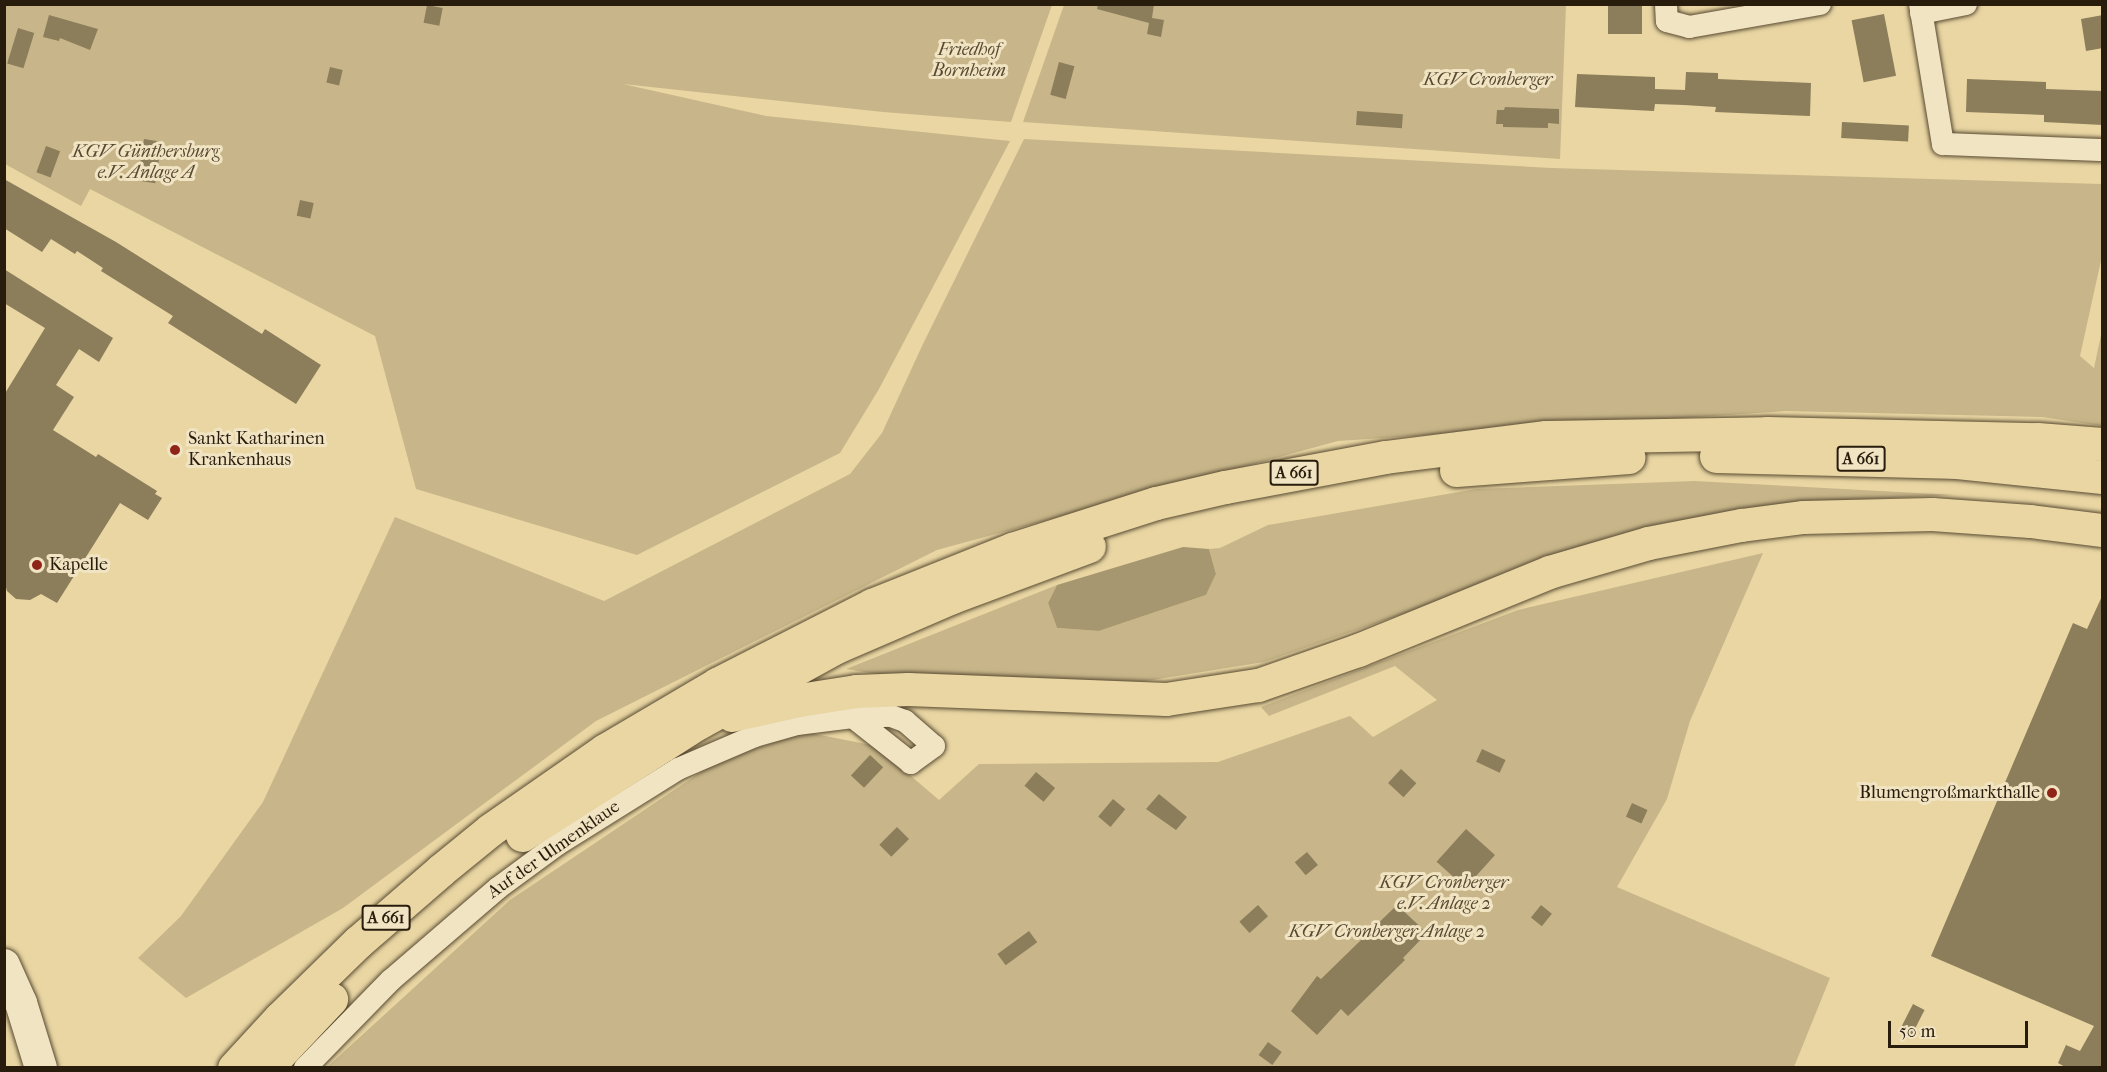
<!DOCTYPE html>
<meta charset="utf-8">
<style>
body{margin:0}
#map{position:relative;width:2107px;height:1072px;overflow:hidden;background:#e9d6a3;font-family:"IM FELL French Canon",serif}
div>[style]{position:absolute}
.green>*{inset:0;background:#c8b68a}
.water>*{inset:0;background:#a79770}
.building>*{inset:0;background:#8c7d5b;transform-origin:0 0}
.roads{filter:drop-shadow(0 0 2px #584a32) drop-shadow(0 0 2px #584a32)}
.street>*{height:22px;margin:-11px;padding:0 11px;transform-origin:11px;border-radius:11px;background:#f1e4c3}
.secondary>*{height:32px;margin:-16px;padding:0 16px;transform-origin:16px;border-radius:16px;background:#f1e4c3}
.highway>*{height:33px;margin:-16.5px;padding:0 16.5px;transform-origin:16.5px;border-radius:16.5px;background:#e9d6a3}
.dots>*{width:16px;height:16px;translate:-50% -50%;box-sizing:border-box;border:3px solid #f1e4c3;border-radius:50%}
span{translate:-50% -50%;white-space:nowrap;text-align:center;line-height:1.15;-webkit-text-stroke:6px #f1e4c3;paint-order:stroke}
.shield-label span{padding:2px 4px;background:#f1e4c3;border:2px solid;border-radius:4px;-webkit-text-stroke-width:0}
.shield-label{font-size:16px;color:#281c0d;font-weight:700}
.park-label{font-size:18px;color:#584a32;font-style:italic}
.poi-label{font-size:18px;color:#281c0d}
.left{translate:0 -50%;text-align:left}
.right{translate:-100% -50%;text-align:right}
.street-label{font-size:18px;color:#281c0d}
.frame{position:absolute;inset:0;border:6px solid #281c0d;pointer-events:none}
.scale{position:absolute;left:1888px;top:1021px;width:140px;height:27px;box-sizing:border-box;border:3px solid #281c0d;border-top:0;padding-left:8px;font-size:18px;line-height:21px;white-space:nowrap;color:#281c0d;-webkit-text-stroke:4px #f1e4c3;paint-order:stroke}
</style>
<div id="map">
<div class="green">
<i style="clip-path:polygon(4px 5px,1052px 5px,1011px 122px,883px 112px,623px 84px,766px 116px,1010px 141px,879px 389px,840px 453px,637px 555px,416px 489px,375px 336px,90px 189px,81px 206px,5px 164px)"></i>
<i style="clip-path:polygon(1064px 5px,1566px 5px,1560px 159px,1023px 122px)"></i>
<i style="clip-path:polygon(1024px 139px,1552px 168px,2102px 184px,2102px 256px,2080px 356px,2094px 368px,2102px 330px,2102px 426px,2042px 417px,1786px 411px,1338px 441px,937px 550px,596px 721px,343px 908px,186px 998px,138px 958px,181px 916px,263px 802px,395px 517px,604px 601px,850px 474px,882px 433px,922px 346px)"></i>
<i style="clip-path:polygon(1694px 481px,1955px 495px,1801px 502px,1582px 552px,1264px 662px,1140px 682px,889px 676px,846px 669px,1057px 585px,1048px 603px,1057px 628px,1099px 631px,1206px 595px,1216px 574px,1209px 549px,1220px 548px,1268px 525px,1476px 489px)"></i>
<i style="clip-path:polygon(1763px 553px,1690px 721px,1667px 799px,1617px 887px,1830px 978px,1794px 1067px,326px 1068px,510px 900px,719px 760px,805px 732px,876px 746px,939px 800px,979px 764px,1218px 762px,1350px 716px,1373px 737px,1437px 700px,1395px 666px,1269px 716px,1261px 707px,1518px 610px)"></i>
</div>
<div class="water">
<i style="clip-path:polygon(1183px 547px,1209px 549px,1216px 574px,1206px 595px,1099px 631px,1057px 628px,1048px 603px,1057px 585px)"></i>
</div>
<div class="building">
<i style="clip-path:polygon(1098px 4px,1154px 4px,1152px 18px,1164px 20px,1161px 37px,1147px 34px,1149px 23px,1097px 9px)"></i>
<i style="left:1608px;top:4px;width:34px;height:30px"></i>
<i style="left:427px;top:5px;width:16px;height:18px;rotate:11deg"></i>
<i style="left:1884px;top:14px;width:63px;height:33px;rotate:79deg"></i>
<i style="clip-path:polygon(49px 15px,98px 29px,90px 50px,60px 38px,59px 41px,43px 37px)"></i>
<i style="clip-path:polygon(2103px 15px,2103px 48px,2086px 51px,2081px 19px)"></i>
<i style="left:18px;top:28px;width:17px;height:37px;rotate:17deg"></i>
<i style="left:1059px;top:62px;width:16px;height:34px;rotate:15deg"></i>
<i style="left:330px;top:67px;width:13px;height:16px;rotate:13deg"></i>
<i style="clip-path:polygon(1686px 72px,1718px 73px,1718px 79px,1811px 83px,1810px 116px,1715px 112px,1716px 107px,1684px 105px,1655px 104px,1654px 111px,1575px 107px,1577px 74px,1655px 77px,1655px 89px,1685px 90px)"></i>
<i style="clip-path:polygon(1967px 79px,2046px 82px,2046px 89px,2103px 91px,2103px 125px,2044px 122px,2044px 115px,1966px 112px)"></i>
<i style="clip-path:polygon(1505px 107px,1559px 109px,1559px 124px,1548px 123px,1548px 128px,1503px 127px,1503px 124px,1496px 124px,1497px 110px,1504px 110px)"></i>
<i style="left:1357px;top:111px;width:46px;height:14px;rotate:4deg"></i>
<i style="left:1842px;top:122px;width:67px;height:16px;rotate:3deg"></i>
<i style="left:144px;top:139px;width:18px;height:42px;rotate:9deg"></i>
<i style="left:46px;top:146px;width:15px;height:28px;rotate:20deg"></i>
<i style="clip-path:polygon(4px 179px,116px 242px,262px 334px,265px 329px,321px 365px,296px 404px,168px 323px,173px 316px,101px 271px,103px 268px,77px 251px,75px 254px,51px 239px,42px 252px,4px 228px)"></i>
<i style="left:300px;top:200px;width:14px;height:16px;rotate:12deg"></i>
<i style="clip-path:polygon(4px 269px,113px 338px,99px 362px,79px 349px,56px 385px,74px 397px,53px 430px,96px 457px,98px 454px,157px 491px,155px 494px,162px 498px,148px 520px,120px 503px,57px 603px,41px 594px,30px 600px,16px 599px,7px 591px,5px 584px,4px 395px,45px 328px,4px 303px)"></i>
<i style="clip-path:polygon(2103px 594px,2103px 1068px,2067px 1068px,2058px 1063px,2066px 1045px,2080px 1051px,2094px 1026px,1931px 956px,2073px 623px,2087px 629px)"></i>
<i style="left:1482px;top:749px;width:26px;height:14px;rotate:25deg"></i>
<i style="left:870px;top:755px;width:18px;height:28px;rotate:43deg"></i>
<i style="left:1401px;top:769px;width:21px;height:19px;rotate:43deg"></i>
<i style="left:1036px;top:772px;width:25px;height:18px;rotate:40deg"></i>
<i style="clip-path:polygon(1159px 794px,1187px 817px,1176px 830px,1146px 809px)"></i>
<i style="left:1113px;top:799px;width:16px;height:23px;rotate:40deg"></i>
<i style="left:1632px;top:803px;width:17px;height:15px;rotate:24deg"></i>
<i style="left:897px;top:827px;width:17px;height:25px;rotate:45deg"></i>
<i style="left:1466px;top:829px;width:39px;height:44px;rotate:42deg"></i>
<i style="left:1307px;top:852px;width:17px;height:16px;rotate:50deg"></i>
<i style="left:1258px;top:905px;width:15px;height:25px;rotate:48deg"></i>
<i style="clip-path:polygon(1397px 905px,1427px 933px,1403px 958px,1405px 960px,1348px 1016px,1341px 1009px,1317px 1035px,1291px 1011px,1317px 976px,1321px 979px)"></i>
<i style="left:1541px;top:905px;width:14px;height:16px;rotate:39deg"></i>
<i style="left:1029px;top:931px;width:14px;height:39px;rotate:54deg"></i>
<i style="left:1913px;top:1004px;width:13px;height:30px;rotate:27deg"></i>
<i style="left:1268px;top:1042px;width:17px;height:16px;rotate:36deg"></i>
</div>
<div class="roads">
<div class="street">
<i style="left:1666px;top:4px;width:17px;rotate:87deg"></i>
<i style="left:1667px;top:21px;width:23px;rotate:15deg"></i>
<i style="left:1689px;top:27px;width:133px;rotate:-10deg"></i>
<i style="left:1920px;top:4px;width:142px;rotate:80.7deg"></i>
<i style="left:1943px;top:144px;width:159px;rotate:2.2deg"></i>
<i style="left:1921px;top:13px;width:46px;rotate:-11.3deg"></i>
<i style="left:305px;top:1068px;width:123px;rotate:-45.7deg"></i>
<i style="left:391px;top:980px;width:141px;rotate:-40.7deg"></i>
<i style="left:498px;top:888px;width:74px;rotate:-36.3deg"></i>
<i style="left:558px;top:844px;width:142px;rotate:-32deg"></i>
<i style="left:678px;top:769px;width:84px;rotate:-23.2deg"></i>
<i style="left:755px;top:736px;width:44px;rotate:-15.9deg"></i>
<i style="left:797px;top:724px;width:56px;rotate:-7.1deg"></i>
<i style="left:853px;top:717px;width:38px;rotate:-2deg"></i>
<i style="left:891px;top:716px;width:15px;rotate:20deg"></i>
<i style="left:905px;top:721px;width:38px;rotate:41deg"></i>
<i style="left:934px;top:746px;width:29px;rotate:144deg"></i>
<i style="left:911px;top:763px;width:74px;rotate:-141.6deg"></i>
</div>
<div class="secondary">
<i style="left:4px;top:965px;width:42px;rotate:65.9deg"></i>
<i style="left:21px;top:1003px;width:68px;rotate:72.9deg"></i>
</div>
<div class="highway">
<i style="left:1716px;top:456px;width:241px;rotate:1.4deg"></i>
<i style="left:1957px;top:462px;width:146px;rotate:5.9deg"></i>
<i style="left:1456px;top:470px;width:173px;rotate:-4.3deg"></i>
<i style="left:732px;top:715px;width:69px;rotate:-12.6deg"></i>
<i style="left:799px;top:700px;width:58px;rotate:-9deg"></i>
<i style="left:856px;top:691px;width:52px;rotate:-2.2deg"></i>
<i style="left:908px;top:689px;width:258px;rotate:2.2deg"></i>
<i style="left:1166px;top:699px;width:93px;rotate:-8.7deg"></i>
<i style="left:1258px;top:685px;width:106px;rotate:-19.3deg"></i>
<i style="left:1358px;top:650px;width:206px;rotate:-22.2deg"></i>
<i style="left:1549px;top:572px;width:103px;rotate:-16.3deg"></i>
<i style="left:1648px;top:543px;width:95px;rotate:-11deg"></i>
<i style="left:1741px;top:525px;width:63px;rotate:-7.4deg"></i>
<i style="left:1803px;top:517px;width:129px;rotate:-1.3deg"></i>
<i style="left:1932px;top:514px;width:98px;rotate:4.1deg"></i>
<i style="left:2030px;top:521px;width:73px;rotate:7.1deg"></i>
<i style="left:522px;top:835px;width:209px;rotate:-32.5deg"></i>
<i style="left:698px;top:723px;width:158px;rotate:-28.8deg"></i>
<i style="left:836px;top:647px;width:126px;rotate:-23.3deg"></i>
<i style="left:952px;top:597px;width:146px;rotate:-20.4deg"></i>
<i style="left:234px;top:1068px;width:68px;rotate:-47.4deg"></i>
<i style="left:280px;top:1018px;width:109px;rotate:-44.3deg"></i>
<i style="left:358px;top:942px;width:110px;rotate:-40.9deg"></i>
<i style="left:441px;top:870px;width:63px;rotate:-39.2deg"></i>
<i style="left:490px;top:830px;width:140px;rotate:-34.8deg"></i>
<i style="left:605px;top:750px;width:130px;rotate:-30.5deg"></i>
<i style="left:717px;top:684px;width:174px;rotate:-27deg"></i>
<i style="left:872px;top:605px;width:151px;rotate:-21.8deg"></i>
<i style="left:1012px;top:549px;width:151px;rotate:-17.7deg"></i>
<i style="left:1156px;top:503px;width:71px;rotate:-13.1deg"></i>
<i style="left:1225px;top:487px;width:163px;rotate:-10.6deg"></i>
<i style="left:1385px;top:457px;width:162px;rotate:-7.1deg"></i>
<i style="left:1546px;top:437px;width:221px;rotate:-1deg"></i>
<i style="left:1767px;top:433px;width:270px;rotate:1.3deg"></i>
<i style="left:2037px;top:439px;width:65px;rotate:4.4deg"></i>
<i style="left:266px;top:1068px;width:95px;rotate:-46.7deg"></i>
</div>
</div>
<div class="dots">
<i style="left:175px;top:450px;background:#8f2418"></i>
<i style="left:37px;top:565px;background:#8f2418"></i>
<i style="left:2052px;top:793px;background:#8f2418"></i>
</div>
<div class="shield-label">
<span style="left:1861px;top:459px">A 661</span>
<span style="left:1294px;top:473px">A 661</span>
<span style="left:386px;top:918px">A 661</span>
</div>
<div class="park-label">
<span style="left:969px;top:61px">Friedhof<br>Bornheim</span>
<span style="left:1488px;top:80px">KGV Cronberger</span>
<span style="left:146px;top:163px">KGV Günthersburg<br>e.V. Anlage A</span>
<span style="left:1444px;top:894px">KGV Cronberger<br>e.V. Anlage 2</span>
<span style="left:1387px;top:932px">KGV Cronberger Anlage 2</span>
</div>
<div class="poi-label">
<span class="left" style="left:188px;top:450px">Sankt Katharinen<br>Krankenhaus</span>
<span class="left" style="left:49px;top:565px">Kapelle</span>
<span class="right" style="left:2040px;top:793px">Blumengroßmarkthalle</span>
</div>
<div class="street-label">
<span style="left:554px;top:850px;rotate:-35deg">Auf der Ulmenklaue</span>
</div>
<div class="frame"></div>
<div class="scale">50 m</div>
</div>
